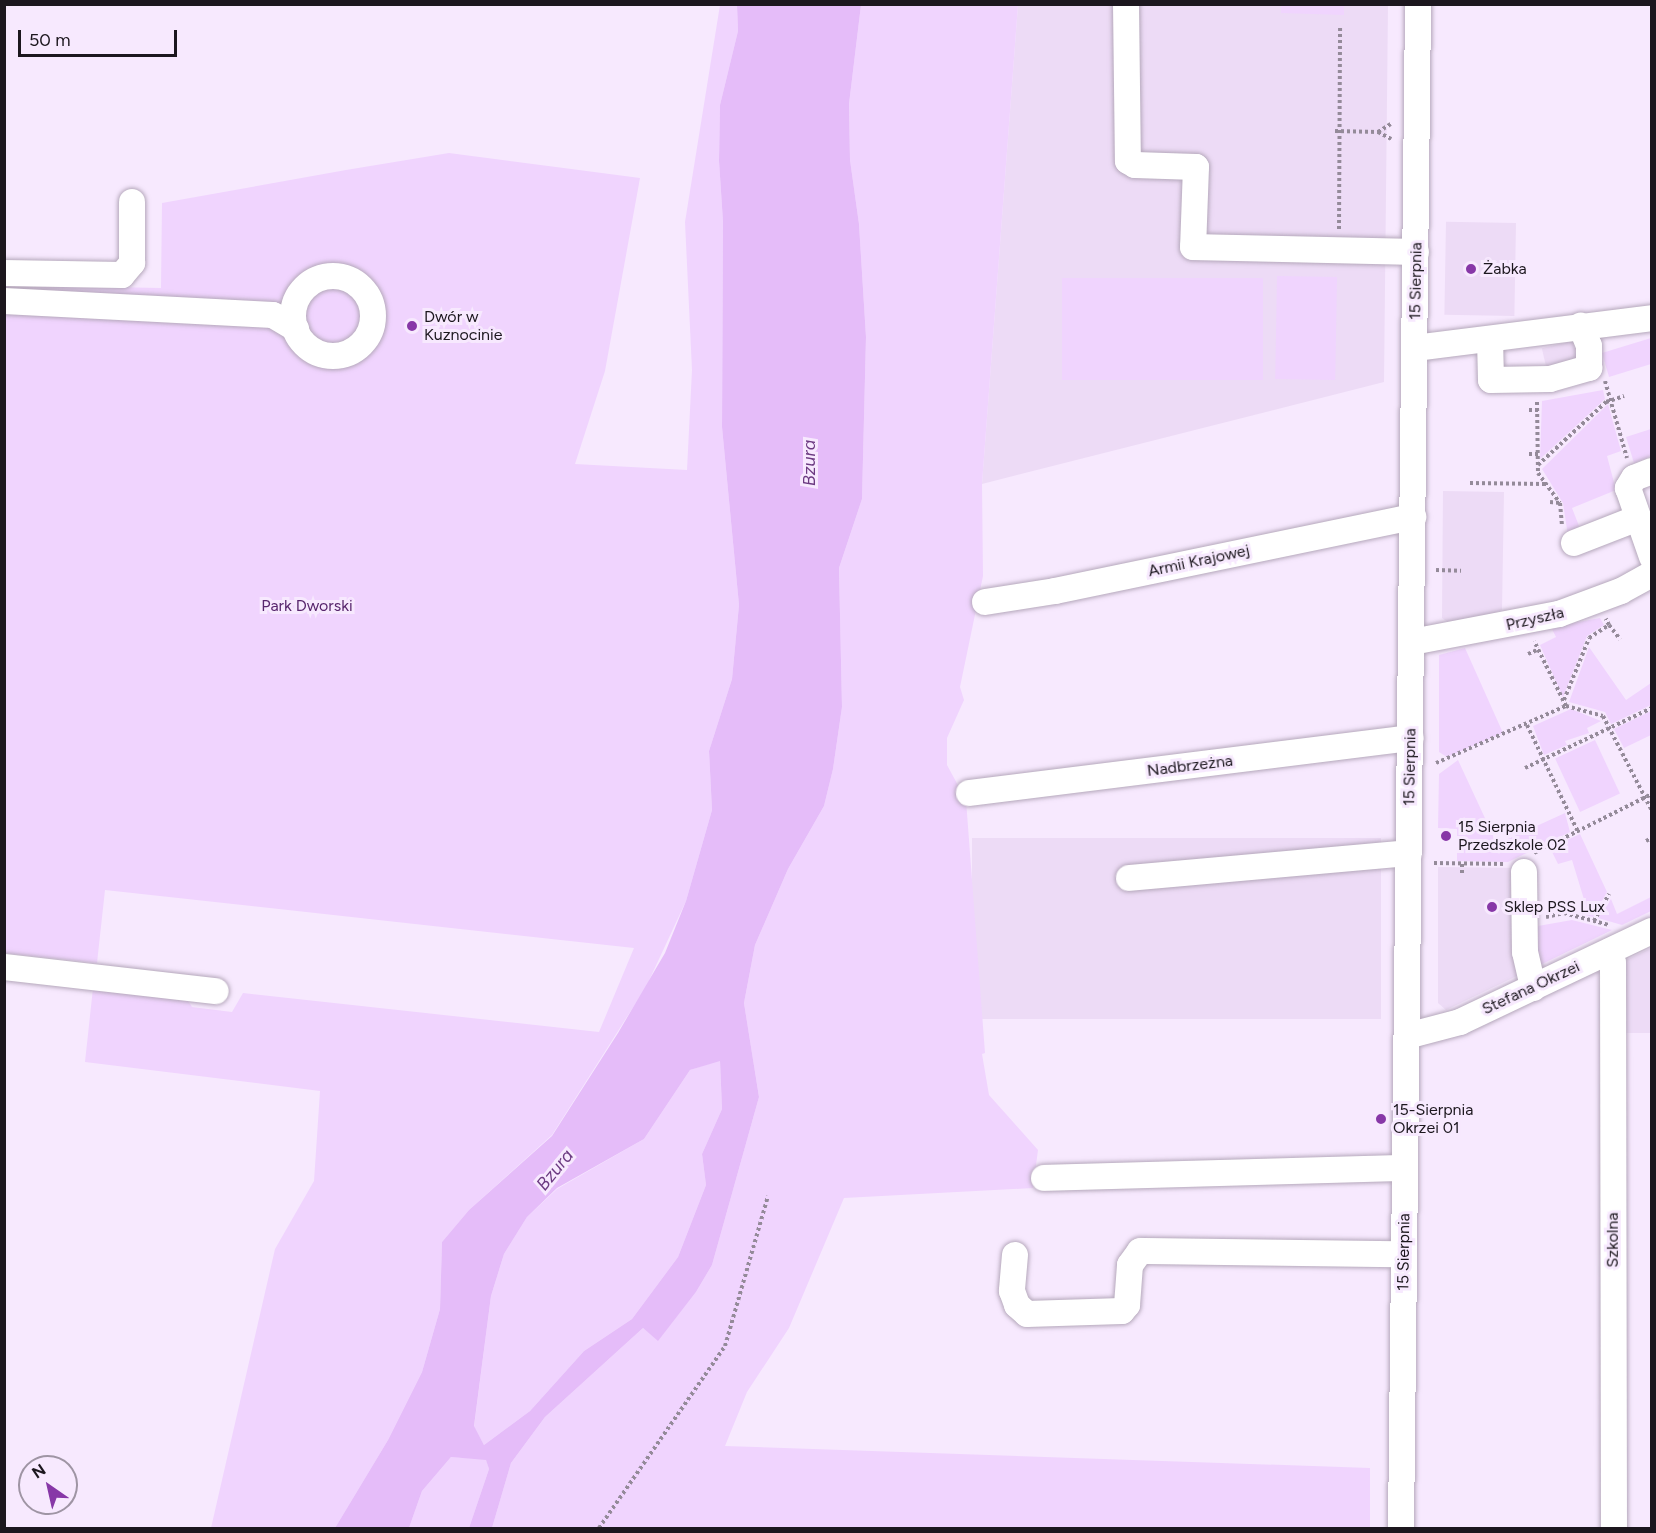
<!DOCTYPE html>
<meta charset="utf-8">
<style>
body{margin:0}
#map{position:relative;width:1656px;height:1533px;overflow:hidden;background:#f7e9fe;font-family:Figtree,sans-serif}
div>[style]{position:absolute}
.built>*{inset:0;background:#eddbf6;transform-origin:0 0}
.green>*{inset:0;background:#f0d4fe;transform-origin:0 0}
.water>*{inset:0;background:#e5bcf9}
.path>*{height:4px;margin-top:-2px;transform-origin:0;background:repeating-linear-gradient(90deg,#948a99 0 3px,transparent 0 6px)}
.roads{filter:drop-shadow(0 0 2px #b5a8bb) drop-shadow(0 0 2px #b5a8bb)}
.minor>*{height:26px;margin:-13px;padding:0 13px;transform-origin:13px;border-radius:13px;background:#fff}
.minor>.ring{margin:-13px;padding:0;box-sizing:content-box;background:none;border:26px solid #fff;border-radius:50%}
.dots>*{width:16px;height:16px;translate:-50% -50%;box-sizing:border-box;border:3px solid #f7e9fe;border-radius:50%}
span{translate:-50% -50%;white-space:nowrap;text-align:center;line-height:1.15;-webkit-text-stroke:6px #f7e9fe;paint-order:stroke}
.poi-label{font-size:16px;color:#1c171e}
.left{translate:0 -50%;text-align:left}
.street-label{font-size:16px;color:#1c171e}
.park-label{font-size:16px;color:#58266d}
.water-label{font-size:18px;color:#6c3a82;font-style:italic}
.frame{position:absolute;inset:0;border:6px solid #1c171e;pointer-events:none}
.north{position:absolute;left:18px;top:1455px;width:60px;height:60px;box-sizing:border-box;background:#f7e9fe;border:2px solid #9f95a4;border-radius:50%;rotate:326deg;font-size:16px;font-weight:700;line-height:24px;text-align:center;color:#1c171e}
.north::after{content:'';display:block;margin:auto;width:21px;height:27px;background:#8737a7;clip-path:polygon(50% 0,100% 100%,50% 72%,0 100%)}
.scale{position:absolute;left:18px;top:30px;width:159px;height:27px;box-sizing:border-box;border:3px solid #1c171e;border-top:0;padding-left:8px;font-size:18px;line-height:21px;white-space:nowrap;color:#1c171e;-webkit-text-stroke:4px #f7e9fe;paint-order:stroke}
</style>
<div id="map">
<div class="built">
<i style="clip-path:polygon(1018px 5px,1388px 5px,1384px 382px,982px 484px)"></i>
<i style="left:1516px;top:223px;width:93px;height:70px;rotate:91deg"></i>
<i style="left:1573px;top:341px;width:26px;height:32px;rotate:77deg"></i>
<i style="clip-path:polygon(1443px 491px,1504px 492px,1502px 610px,1455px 627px,1442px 618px)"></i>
<i style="left:1381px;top:838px;width:181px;height:409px;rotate:90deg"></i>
<i style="clip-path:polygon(1438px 867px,1530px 868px,1531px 969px,1446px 1010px,1438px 1003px)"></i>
<i style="clip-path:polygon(1651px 948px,1651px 1033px,1623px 1033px,1622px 962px)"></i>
</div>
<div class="green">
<i style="clip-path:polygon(720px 5px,737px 5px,738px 31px,720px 105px,719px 161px,723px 222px,722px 427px,739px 605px,732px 679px,709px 751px,712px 810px,686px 901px,646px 987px,552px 1135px,469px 1210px,442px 1242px,440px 1309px,422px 1372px,388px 1440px,335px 1528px,211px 1528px,275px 1249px,314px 1181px,320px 1091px,85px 1062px,93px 988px,187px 999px,192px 1007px,232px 1012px,243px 993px,599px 1032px,634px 948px,105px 890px,97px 963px,5px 953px,5px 285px,161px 288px,162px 203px,346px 170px,449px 153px,640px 178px,605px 371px,575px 464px,687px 470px,692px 370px,685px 222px)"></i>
<i style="clip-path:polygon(861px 5px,1018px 5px,982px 484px,983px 576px,960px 687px,964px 700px,947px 738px,947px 765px,966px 800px,985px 1053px,982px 1054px,989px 1095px,1038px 1150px,1033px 1188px,844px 1198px,789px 1328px,747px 1392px,725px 1446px,1370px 1468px,1370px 1528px,492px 1528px,511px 1463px,545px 1417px,643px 1328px,658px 1340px,696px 1292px,712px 1265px,759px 1097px,744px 1003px,755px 945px,788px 869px,824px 806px,833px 769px,842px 707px,839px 568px,862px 499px,866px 337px,859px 224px,850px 160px,849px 104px)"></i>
<i style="clip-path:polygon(1281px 5px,1344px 5px,1344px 15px,1281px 13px)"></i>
<i style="left:1337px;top:277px;width:103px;height:60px;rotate:91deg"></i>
<i style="left:1062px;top:278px;width:201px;height:102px"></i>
<i style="clip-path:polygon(1651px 338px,1651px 364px,1609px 377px,1602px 353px)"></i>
<i style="clip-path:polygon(1603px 390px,1605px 399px,1540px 459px,1542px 401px)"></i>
<i style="clip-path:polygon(1608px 404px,1621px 451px,1607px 456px,1616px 490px,1572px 508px,1581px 531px,1568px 536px,1563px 503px,1542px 469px)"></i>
<i style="clip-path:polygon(1651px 429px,1651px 456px,1634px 463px,1626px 437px)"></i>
<i style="clip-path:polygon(1600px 618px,1604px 625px,1587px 636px,1563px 697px,1540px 645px,1556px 637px,1551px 627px)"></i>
<i style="clip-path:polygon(1589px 647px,1626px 700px,1651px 683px,1651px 705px,1611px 724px,1605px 712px,1569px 702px)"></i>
<i style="clip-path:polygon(1465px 648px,1503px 733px,1447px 757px,1439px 752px,1439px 655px)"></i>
<i style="clip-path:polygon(1571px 709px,1601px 721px,1587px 728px,1589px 733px,1565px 741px,1567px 745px,1544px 755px,1533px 726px)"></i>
<i style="clip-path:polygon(1651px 711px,1651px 735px,1624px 748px,1614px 729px)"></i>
<i style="left:1595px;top:740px;width:59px;height:44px;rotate:65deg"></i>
<i style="clip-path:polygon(1458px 760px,1497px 844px,1565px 813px,1570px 832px,1508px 862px,1457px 861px,1457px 829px,1438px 828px,1439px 774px)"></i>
<i style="clip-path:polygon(1580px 834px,1607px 892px,1593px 917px,1585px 915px,1586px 906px,1572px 860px,1558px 864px,1550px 848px)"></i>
<i style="clip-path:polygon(1651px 897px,1651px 911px,1622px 925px,1598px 918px,1611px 899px,1617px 914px)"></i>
<i style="clip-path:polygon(1572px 920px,1612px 930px,1542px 964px,1537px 962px,1533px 932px,1538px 926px)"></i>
<i style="clip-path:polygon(720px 1060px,722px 1109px,702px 1154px,706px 1185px,678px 1257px,632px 1319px,584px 1351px,530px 1411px,484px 1445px,474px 1427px,491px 1296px,504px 1254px,527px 1217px,557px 1189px,644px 1139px,690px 1070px)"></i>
<i style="clip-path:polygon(451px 1457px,486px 1459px,489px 1469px,469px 1528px,409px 1528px,422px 1491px)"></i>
</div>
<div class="water">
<i style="clip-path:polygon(evenodd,737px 5px,861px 5px,849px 104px,850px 160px,859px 224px,866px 337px,862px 499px,839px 568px,842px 707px,833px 769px,824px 806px,788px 869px,755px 945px,744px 1003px,759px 1097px,712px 1265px,696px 1292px,658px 1341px,643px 1328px,545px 1417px,511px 1463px,492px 1528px,469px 1528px,489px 1469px,486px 1460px,451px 1457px,422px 1491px,409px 1528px,335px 1528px,388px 1440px,422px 1372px,440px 1309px,442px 1242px,469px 1210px,552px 1136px,618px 1033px,665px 953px,686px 901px,712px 810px,709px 751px,732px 679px,739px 605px,722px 427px,723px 222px,719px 161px,720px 105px,738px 31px,737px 5px,720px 1061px,722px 1109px,702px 1154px,706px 1185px,678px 1257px,632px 1319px,584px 1351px,530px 1411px,484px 1445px,474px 1426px,491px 1296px,504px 1254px,527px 1217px,557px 1188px,644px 1139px,690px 1070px,720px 1061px)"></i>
</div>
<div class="path">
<i style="left:1335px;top:131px;width:43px;rotate:1.3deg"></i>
<i style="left:1378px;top:132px;width:15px;rotate:-32deg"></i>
<i style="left:1378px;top:132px;width:15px;rotate:28deg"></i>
<i style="left:1339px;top:229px;width:203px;rotate:-89.7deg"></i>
<i style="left:1605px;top:381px;width:80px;rotate:74.1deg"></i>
<i style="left:1537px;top:402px;width:71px;rotate:89.2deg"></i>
<i style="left:1538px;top:473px;width:37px;rotate:54deg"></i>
<i style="left:1560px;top:503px;width:23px;rotate:85deg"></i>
<i style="left:1529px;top:410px;width:9px"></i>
<i style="left:1529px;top:454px;width:9px"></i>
<i style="left:1538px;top:465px;width:93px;rotate:-42.8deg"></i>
<i style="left:1606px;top:402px;width:19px;rotate:-18deg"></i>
<i style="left:1470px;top:483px;width:75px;rotate:0.8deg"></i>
<i style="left:1550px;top:502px;width:10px;rotate:6deg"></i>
<i style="left:1436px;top:570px;width:25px;rotate:2deg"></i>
<i style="left:1609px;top:625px;width:18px;rotate:52deg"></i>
<i style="left:1528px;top:654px;width:12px;rotate:-24deg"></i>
<i style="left:1564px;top:700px;width:67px;rotate:-68deg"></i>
<i style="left:1589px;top:638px;width:24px;rotate:-33deg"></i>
<i style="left:1609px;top:625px;width:7px;rotate:-117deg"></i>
<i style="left:1566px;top:706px;width:38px;rotate:15deg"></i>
<i style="left:1603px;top:716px;width:107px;rotate:62.7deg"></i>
<i style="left:1527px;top:725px;width:119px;rotate:64.5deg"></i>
<i style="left:1436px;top:763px;width:142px;rotate:-23.7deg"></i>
<i style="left:1566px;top:706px;width:72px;rotate:-116.2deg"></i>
<i style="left:1525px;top:768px;width:140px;rotate:-25.3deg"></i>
<i style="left:1646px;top:841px;width:7px;rotate:-27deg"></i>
<i style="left:1534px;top:853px;width:132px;rotate:-26.6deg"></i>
<i style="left:1434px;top:863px;width:71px;rotate:0.8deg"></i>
<i style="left:1462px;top:864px;width:9px;rotate:90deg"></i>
<i style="left:1546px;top:917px;width:18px;rotate:-13deg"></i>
<i style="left:1564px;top:913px;width:47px;rotate:14.9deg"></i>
<i style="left:1594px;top:921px;width:31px;rotate:-61deg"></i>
<i style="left:599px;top:1528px;width:221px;rotate:-55.3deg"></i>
<i style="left:725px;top:1346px;width:156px;rotate:-74deg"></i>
</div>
<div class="roads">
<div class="minor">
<i style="left:1126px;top:4px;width:157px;rotate:89.3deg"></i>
<i style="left:1128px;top:161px;width:8px;rotate:30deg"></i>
<i style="left:1135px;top:165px;width:61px;rotate:1.9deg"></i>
<i style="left:1196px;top:167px;width:80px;rotate:92.1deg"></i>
<i style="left:1193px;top:247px;width:223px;rotate:1.3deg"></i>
<i style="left:4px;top:273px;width:118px;rotate:1deg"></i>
<i style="left:122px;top:275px;width:16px;rotate:-50deg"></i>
<i style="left:132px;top:263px;width:61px;rotate:-90deg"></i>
<i class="ring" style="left:293px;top:276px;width:54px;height:54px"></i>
<i style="left:4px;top:301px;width:269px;rotate:3deg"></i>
<i style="left:273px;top:315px;width:27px;rotate:31deg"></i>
<i style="left:1490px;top:339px;width:41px;rotate:88.6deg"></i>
<i style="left:1491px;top:380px;width:59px;rotate:-1deg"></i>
<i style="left:1550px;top:379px;width:41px;rotate:-15.8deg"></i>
<i style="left:1589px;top:368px;width:22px;rotate:-90deg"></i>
<i style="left:1589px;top:346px;width:22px;rotate:-112deg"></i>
<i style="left:1415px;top:348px;width:239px;rotate:-7.2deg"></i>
<i style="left:1652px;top:471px;width:19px;rotate:159deg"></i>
<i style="left:1634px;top:478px;width:12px;rotate:121deg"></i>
<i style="left:1628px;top:488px;width:73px;rotate:70.8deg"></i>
<i style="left:1574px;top:543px;width:69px;rotate:-21.3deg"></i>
<i style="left:985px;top:602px;width:71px;rotate:-8.9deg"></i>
<i style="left:1055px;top:591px;width:366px;rotate:-11.7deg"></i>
<i style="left:1412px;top:642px;width:150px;rotate:-10.8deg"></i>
<i style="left:1559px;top:614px;width:66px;rotate:-20.4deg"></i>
<i style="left:1621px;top:591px;width:35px;rotate:-29deg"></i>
<i style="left:969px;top:793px;width:445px;rotate:-7.1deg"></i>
<i style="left:1524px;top:872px;width:80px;rotate:89.3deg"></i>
<i style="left:1525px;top:952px;width:37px;rotate:77deg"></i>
<i style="left:1129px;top:878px;width:281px;rotate:-5.1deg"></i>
<i style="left:1610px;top:951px;width:12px;rotate:76deg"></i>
<i style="left:1613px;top:963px;width:565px;rotate:89.9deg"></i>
<i style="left:4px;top:967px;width:213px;rotate:6.5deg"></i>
<i style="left:1407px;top:1036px;width:55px;rotate:-14.8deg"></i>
<i style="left:1460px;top:1022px;width:212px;rotate:-25.4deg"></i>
<i style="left:1044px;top:1178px;width:361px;rotate:-1.6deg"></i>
<i style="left:1015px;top:1255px;width:36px;rotate:95deg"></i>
<i style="left:1012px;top:1291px;width:15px;rotate:70deg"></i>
<i style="left:1017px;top:1305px;width:13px;rotate:42deg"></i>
<i style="left:1027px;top:1314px;width:95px;rotate:-1.8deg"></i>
<i style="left:1122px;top:1311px;width:8px;rotate:-50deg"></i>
<i style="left:1127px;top:1305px;width:40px;rotate:-85.7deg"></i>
<i style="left:1130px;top:1265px;width:17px;rotate:-54deg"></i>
<i style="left:1140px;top:1251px;width:264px;rotate:0.7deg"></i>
<i style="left:1401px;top:1528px;width:1524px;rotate:-89.36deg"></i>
</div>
</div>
<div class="dots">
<i style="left:1471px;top:269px;background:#8737a7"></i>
<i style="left:412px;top:326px;background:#8737a7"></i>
<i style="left:1446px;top:836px;background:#8737a7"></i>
<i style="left:1492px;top:907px;background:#8737a7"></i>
<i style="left:1381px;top:1119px;background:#8737a7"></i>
</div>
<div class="poi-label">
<span class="left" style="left:1483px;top:269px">Żabka</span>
<span class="left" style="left:424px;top:326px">Dwór w<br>Kuznocinie</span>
<span class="left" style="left:1458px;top:836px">15 Sierpnia<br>Przedszkole 02</span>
<span class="left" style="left:1504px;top:907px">Sklep PSS Lux</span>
<span class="left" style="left:1393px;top:1119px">15-Sierpnia<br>Okrzei 01</span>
</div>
<div class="street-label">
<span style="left:1416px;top:281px;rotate:-89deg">15 Sierpnia</span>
<span style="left:1199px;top:561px;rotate:-12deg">Armii Krajowej</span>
<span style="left:1535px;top:619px;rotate:-13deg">Przyszła</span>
<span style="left:1190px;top:766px;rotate:-7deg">Nadbrzeżna</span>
<span style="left:1410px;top:767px;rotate:-89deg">15 Sierpnia</span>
<span style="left:1531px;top:988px;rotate:-25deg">Stefana Okrzei</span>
<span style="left:1613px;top:1240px;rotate:-90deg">Szkolna</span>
<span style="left:1404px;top:1252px;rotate:-89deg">15 Sierpnia</span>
</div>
<div class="park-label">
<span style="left:307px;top:606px">Park Dworski</span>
</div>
<div class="water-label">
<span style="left:809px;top:463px;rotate:-90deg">Bzura</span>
<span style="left:555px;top:1170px;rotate:-51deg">Bzura</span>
</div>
<div class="frame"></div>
<div class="north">N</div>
<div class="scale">50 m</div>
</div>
